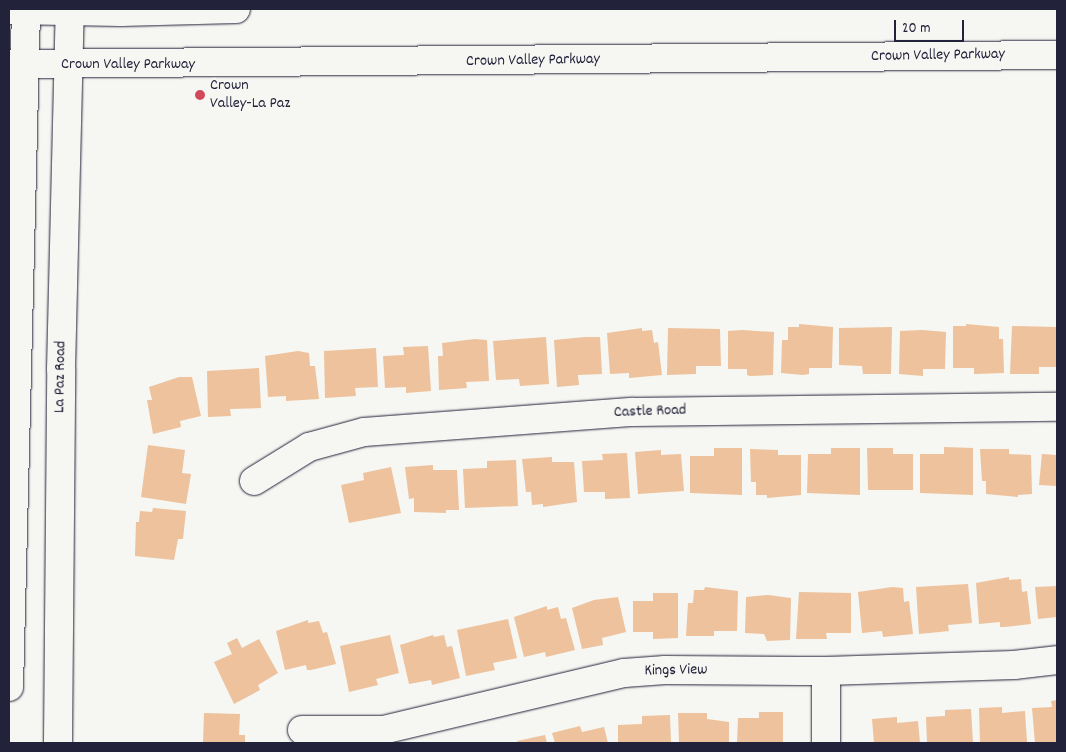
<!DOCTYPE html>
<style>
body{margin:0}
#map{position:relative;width:1066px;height:752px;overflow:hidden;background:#f6f6f2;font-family:Dekko,sans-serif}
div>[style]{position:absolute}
.building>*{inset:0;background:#edc29c}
.roads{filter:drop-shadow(0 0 1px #22223b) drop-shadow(0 0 1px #22223b)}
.minor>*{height:28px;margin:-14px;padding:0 14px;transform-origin:14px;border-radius:14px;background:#f6f6f2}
.major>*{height:28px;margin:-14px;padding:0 14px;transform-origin:14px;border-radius:14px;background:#f6f6f2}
.dots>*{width:14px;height:14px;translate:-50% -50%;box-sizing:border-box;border:2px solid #f6f6f2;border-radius:50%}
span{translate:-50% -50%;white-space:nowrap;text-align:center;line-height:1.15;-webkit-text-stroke:4.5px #f6f6f2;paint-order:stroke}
.street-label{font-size:16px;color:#22223b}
.poi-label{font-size:16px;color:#22223b}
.left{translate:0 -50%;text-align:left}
.frame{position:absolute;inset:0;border:10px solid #22223b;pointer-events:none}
.scale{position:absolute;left:894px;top:20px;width:70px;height:22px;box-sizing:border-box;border:2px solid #22223b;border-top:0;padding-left:6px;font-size:15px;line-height:18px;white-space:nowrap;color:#22223b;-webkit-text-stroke:4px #f6f6f2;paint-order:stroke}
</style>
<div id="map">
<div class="building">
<i style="clip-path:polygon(799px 324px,833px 327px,832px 368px,809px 368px,809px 374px,803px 375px,781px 373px,782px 340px,788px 340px,788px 327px,799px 327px)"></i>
<i style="clip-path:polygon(966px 324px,999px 327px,999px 339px,1003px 339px,1004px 373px,974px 374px,974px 368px,953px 368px,953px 326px,966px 326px)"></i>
<i style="clip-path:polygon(1012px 326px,1057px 327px,1057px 367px,1039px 367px,1039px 374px,1010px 374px)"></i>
<i style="clip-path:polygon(892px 327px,891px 374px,863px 374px,862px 366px,839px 365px,839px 328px)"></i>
<i style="clip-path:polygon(642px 328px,642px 331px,652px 330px,654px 343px,658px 342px,662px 375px,629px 378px,629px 373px,610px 374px,607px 333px)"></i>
<i style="clip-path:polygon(668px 328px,720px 329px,721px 366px,696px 366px,696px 374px,667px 375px)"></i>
<i style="clip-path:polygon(742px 330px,774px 332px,773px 375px,750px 376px,747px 375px,747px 369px,728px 369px,728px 331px)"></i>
<i style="clip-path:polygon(922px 330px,946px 332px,945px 369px,923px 369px,923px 376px,899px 374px,900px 331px)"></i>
<i style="clip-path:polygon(546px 337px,549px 384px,520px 386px,519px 379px,496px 380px,493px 341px)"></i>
<i style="clip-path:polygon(585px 337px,600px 337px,602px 374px,578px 375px,579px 385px,557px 387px,554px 340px)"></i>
<i style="clip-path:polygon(475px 339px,487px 340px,489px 381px,466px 382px,467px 388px,439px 390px,438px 356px,443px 356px,442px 343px)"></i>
<i style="clip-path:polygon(428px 346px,431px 391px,406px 393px,406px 387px,385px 388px,383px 356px,404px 355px,403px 347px)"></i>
<i style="clip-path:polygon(376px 348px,378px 387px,355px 388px,356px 396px,325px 398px,324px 351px)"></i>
<i style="clip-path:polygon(298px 351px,309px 353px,310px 366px,315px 366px,319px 399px,286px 401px,286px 396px,268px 397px,265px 356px)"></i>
<i style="clip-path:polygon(259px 368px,261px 408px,230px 409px,231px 416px,208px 417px,207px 371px)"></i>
<i style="clip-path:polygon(179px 377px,192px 377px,201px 416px,180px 421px,181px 427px,153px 434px,147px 400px,152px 400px,149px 387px)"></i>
<i style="clip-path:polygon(148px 445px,185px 450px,182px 473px,191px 474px,186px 504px,141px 497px)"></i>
<i style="clip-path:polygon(944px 447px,973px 448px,973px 495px,920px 493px,920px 454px,944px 454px)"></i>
<i style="clip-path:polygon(714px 448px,742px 448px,742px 495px,690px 493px,690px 456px,714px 456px)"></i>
<i style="clip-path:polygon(831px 448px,860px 448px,860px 495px,807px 493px,808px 454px,831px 454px)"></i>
<i style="clip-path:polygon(867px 448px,893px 448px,893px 454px,913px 454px,913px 490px,868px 490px)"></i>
<i style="clip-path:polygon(750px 449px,778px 450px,778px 455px,801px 455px,801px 495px,767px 498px,767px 495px,756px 495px,756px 482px,751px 482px)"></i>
<i style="clip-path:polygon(980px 449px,1009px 449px,1009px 454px,1031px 455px,1032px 494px,1018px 495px,1018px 497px,986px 494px,986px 481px,982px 481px)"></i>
<i style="clip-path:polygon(661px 450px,661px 455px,681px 454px,684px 491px,638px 494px,635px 452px)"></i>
<i style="clip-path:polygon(627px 453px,630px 498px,605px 499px,605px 492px,584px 492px,582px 461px,603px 460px,602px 454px)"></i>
<i style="clip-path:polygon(1042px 454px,1057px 455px,1057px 486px,1039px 485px)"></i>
<i style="clip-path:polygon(552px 457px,552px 462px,574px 462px,577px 502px,543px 507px,543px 504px,532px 505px,531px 492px,526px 492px,522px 459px)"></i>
<i style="clip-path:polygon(516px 460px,518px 506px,465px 508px,463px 469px,487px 468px,487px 461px)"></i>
<i style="clip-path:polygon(433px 465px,433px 470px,457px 470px,459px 510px,446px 510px,446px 513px,414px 512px,414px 498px,409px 499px,405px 467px)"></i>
<i style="clip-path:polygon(391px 467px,401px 513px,349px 523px,341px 485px,364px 480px,363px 473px)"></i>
<i style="clip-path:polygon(153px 508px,186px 511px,183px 539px,178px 539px,174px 560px,135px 556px,136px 522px,139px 522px,140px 511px,152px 512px)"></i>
<i style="clip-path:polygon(1009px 577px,1009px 580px,1021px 579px,1022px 592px,1027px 591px,1031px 624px,1005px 627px,1000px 627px,1000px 622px,979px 624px,976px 583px)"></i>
<i style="clip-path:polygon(968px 584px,972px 623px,948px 625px,949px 631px,919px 634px,916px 587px)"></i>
<i style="clip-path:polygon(1057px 586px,1057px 617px,1038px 619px,1035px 587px)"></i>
<i style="clip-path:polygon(705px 587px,738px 591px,737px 631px,714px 631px,714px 636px,686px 636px,688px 603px,693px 603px,694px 590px,704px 590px)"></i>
<i style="clip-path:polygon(892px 587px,903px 588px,904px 602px,909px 601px,913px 634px,883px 637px,882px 631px,862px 633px,858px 592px)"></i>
<i style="clip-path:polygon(799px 592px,851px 593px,851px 633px,826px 633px,827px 639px,796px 639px)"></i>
<i style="clip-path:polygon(653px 593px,678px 593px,678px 638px,653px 639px,653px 632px,633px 632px,633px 601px,653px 601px)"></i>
<i style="clip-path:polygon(768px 595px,791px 598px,790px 640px,767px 641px,764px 634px,745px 633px,746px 597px)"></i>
<i style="clip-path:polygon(618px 597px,626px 632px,602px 638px,603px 645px,582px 649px,572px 608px,594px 600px)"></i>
<i style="clip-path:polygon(547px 606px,547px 610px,558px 607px,561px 619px,566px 618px,575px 650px,546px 657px,545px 652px,524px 657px,514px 617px)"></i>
<i style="clip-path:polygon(508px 619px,517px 658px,493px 663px,495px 670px,466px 676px,457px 630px)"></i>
<i style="clip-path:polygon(308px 620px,308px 623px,319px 621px,323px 633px,327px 632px,336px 664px,311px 670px,307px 670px,306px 665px,285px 670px,276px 631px)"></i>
<i style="clip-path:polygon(390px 635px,399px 673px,376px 679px,378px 685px,349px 692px,340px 646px)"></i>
<i style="clip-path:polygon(433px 635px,434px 637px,444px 635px,447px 647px,452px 646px,460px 678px,432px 685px,431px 680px,409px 684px,400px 645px)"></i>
<i style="clip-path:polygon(237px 638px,242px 648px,259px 639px,278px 673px,258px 685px,260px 690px,234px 704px,214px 662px,232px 654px,227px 643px)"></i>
<i style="clip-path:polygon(1057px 700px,1057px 743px,1035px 743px,1032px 708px,1052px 707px,1051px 701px)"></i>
<i style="clip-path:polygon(1002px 707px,1002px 713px,1025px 711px,1027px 742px,980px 743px,979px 708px)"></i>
<i style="clip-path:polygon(971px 709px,973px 743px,927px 743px,926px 717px,945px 716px,945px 710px)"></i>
<i style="clip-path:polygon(759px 712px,783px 712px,783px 743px,737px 743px,738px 718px,759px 718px)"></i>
<i style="clip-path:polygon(204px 713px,240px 714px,239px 735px,245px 735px,245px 743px,203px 743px)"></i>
<i style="clip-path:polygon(678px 713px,707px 713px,707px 719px,729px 722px,729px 743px,679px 743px)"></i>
<i style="clip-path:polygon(670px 715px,671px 743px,618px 743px,618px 725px,642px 724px,642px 716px)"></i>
<i style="clip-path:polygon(897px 717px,897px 723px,918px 721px,920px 743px,874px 743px,872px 719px)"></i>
<i style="clip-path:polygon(580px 726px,582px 732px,604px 727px,608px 743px,555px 743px,552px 733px)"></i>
<i style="clip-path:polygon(545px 735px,547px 743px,518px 743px,517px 741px)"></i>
</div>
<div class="roads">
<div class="minor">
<i style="left:254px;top:481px;width:65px;rotate:-31.7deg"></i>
<i style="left:309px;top:447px;width:57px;rotate:-15.3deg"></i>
<i style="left:364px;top:432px;width:270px;rotate:-4.3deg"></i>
<i style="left:633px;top:412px;width:424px;rotate:-0.7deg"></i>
<i style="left:302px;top:730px;width:81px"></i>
<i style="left:383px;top:730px;width:248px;rotate:-13.3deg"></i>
<i style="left:624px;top:673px;width:41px;rotate:-4.2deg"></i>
<i style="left:665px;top:670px;width:161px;rotate:0.4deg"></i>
<i style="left:826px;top:671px;width:188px;rotate:-1.8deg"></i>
<i style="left:1014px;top:665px;width:43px;rotate:-6.6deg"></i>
<i style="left:826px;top:743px;width:72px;rotate:-90deg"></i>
</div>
<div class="major">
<i style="left:9px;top:10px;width:112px;rotate:1deg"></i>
<i style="left:121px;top:12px;width:115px;rotate:-1.5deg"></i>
<i style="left:9px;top:64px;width:1048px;rotate:-0.49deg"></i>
<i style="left:9px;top:687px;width:677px;rotate:-88.56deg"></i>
<i style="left:58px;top:743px;width:374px;rotate:-89.5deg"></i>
<i style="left:61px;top:369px;width:358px;rotate:-88.6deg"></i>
</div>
</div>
<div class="dots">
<i style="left:200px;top:95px;background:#d1495b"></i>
</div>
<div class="street-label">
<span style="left:938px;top:56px;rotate:-1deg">Crown Valley Parkway</span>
<span style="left:533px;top:61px;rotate:-1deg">Crown Valley Parkway</span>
<span style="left:128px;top:65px">Crown Valley Parkway</span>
<span style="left:61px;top:377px;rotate:-89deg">La Paz Road</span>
<span style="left:650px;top:412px;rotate:-2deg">Castle Road</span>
<span style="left:676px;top:671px;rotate:-1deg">Kings View</span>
</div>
<div class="poi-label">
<span class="left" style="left:210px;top:95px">Crown<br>Valley-La Paz</span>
</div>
<div class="frame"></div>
<div class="scale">20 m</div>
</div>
